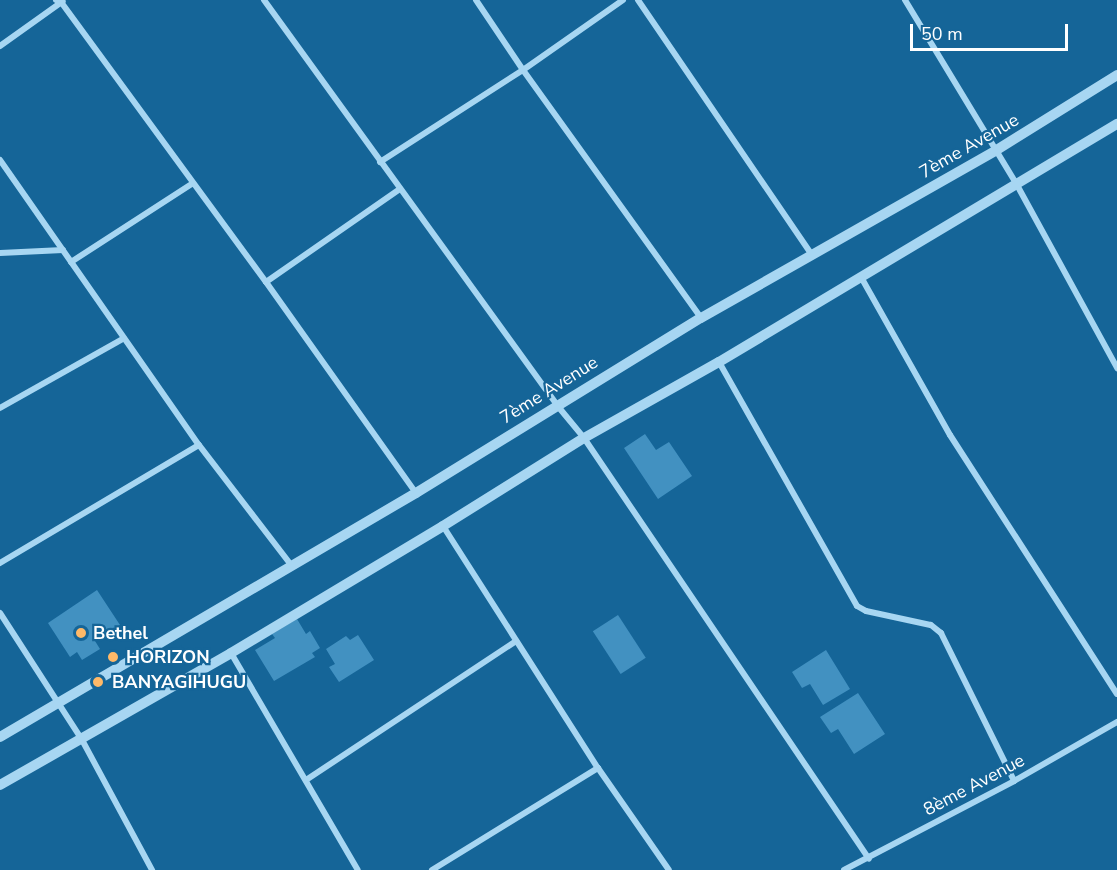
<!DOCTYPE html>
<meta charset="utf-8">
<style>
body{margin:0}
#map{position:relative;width:1117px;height:870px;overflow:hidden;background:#156598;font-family:"Nunito Sans",sans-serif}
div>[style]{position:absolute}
.building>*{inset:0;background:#4291c1;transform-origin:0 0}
.minor>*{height:6px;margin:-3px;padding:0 3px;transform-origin:3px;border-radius:3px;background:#a7d6f2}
.tertiary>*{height:10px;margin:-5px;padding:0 5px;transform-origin:5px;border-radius:5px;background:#a7d6f2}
.dots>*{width:16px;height:16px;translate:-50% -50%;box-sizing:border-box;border:3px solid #156598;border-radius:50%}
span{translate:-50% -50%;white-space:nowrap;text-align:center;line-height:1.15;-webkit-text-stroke:4.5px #156598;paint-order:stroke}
.street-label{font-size:18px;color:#fff}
.poi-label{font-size:18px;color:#fff;font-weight:700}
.left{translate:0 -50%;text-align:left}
.scale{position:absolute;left:910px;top:24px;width:158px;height:27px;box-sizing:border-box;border:3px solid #fff;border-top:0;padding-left:8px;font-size:18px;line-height:21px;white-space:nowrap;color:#fff;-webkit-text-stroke:4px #156598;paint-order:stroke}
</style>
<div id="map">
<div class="building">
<i style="clip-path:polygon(645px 434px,656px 450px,669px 442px,692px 476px,658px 499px,624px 448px)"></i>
<i style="clip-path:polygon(97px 590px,120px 625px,95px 641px,100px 649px,82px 660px,77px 652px,70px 657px,48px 623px)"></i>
<i style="left:618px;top:615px;width:51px;height:30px;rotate:57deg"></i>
<i style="clip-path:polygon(297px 619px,306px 634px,310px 631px,320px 648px,312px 653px,315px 657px,274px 681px,255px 650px,275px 638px,272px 634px)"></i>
<i style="clip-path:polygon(358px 635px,374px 660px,339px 682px,329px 667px,335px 664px,326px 649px,346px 636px,350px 640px)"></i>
<i style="clip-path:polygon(826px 650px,850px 689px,823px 705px,810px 684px,802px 688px,792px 672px)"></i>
<i style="clip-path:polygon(858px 693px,885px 734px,854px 754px,838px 729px,831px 733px,820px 717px)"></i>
</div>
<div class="minor">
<i style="left:56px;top:0;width:5px;rotate:22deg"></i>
<i style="left:61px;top:2px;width:347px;rotate:53.8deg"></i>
<i style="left:266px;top:282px;width:259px;rotate:54.6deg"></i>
<i style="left:264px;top:0;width:498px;rotate:54.1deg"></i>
<i style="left:556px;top:404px;width:44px;rotate:50.5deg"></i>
<i style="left:584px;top:438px;width:508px;rotate:55.9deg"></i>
<i style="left:476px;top:0;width:84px;rotate:56.1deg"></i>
<i style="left:523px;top:70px;width:305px;rotate:54.3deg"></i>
<i style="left:638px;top:0;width:309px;rotate:55.7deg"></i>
<i style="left:905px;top:0;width:216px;rotate:58.8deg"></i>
<i style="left:1017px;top:185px;width:209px;rotate:61.3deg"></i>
<i style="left:0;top:46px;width:77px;rotate:-35.5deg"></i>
<i style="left:0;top:160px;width:348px;rotate:55.1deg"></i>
<i style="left:199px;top:445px;width:151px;rotate:52.5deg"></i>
<i style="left:380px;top:162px;width:170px;rotate:-32.8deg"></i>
<i style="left:523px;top:70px;width:122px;rotate:-35deg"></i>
<i style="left:0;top:253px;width:63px;rotate:-2.7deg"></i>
<i style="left:71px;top:262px;width:145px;rotate:-32.9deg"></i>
<i style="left:861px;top:277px;width:181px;rotate:60.6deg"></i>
<i style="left:950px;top:435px;width:308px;rotate:57.2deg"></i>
<i style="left:266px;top:282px;width:163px;rotate:-34.8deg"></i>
<i style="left:719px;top:362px;width:280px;rotate:60.5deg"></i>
<i style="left:857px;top:606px;width:10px;rotate:29deg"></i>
<i style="left:866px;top:611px;width:66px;rotate:12.2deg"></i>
<i style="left:931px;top:625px;width:13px;rotate:39deg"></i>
<i style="left:941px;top:633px;width:165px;rotate:63.7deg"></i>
<i style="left:0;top:408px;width:142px;rotate:-29.4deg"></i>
<i style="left:443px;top:526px;width:287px;rotate:57.4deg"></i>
<i style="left:598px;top:768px;width:124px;rotate:55.2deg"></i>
<i style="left:0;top:563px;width:231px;rotate:-30.7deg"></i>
<i style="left:0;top:613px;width:149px;rotate:57.1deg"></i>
<i style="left:81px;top:738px;width:150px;rotate:61.7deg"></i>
<i style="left:231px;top:653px;width:251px;rotate:59.7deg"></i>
<i style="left:306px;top:780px;width:252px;rotate:-33.5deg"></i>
<i style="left:432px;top:870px;width:195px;rotate:-31.6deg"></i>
<i style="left:844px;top:870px;width:192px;rotate:-27.6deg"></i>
<i style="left:1014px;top:781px;width:119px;rotate:-29.8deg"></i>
</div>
<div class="tertiary">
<i style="left:0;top:737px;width:482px;rotate:-30.4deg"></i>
<i style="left:416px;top:493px;width:334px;rotate:-31.6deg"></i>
<i style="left:701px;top:318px;width:338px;rotate:-29.6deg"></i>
<i style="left:995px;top:151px;width:144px;rotate:-31.9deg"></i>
<i style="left:0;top:785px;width:266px;rotate:-29.7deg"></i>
<i style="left:231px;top:653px;width:247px;rotate:-30.9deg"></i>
<i style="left:443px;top:526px;width:166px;rotate:-32deg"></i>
<i style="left:584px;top:438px;width:155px;rotate:-29.4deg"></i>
<i style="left:719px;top:362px;width:464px;rotate:-30.9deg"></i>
</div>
<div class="dots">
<i style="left:81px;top:633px;background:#ffb968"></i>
<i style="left:113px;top:657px;background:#ffb968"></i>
<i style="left:98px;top:682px;background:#ffb968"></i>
</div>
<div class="street-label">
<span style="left:969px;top:146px;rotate:-30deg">7ème Avenue</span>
<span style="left:549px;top:390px;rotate:-32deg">7ème Avenue</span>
<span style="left:974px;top:785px;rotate:-28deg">8ème Avenue</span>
</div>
<div class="poi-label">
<span class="left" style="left:93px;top:633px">Bethel</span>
<span class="left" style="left:126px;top:657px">HORIZON</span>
<span class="left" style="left:112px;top:682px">BANYAGIHUGU</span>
</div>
<div class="scale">50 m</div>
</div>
